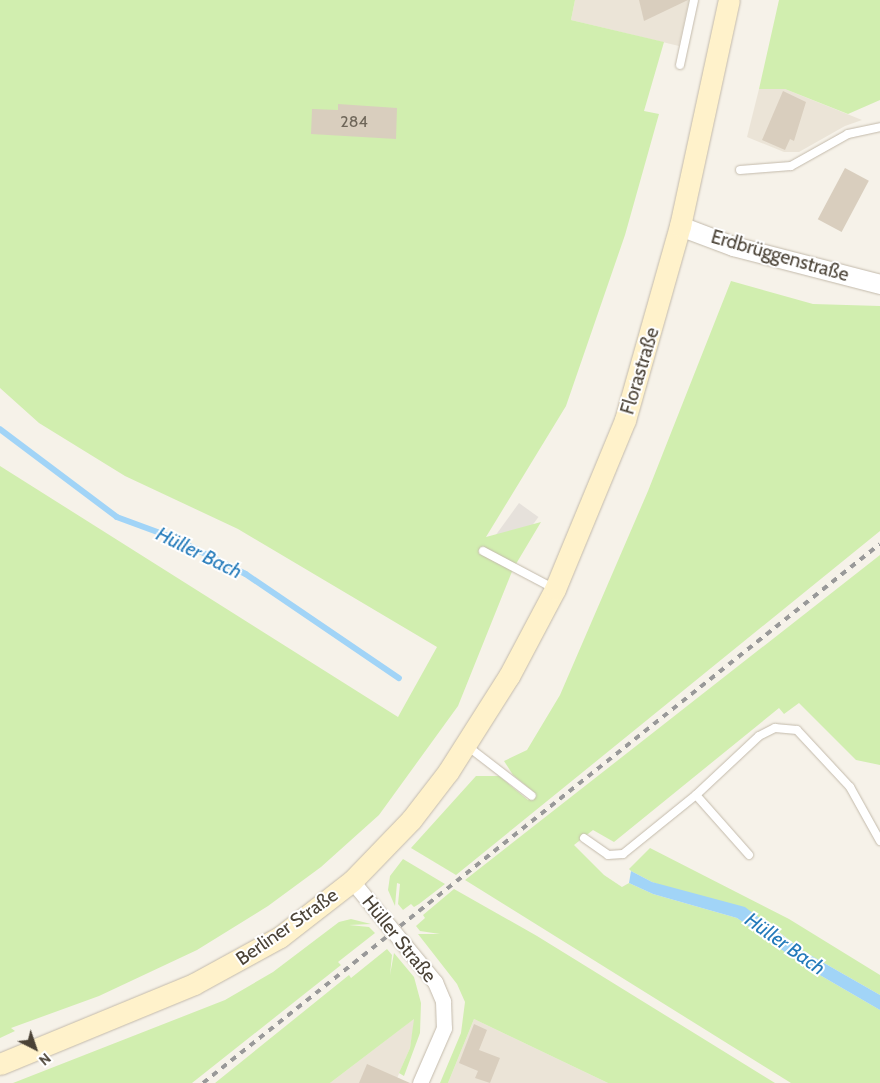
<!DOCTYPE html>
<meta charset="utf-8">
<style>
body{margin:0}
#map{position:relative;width:880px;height:1083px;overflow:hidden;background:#f6f2e9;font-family:Cabin,sans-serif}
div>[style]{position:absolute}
.residential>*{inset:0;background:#ebe4d7}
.industrial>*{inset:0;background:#e6e1db;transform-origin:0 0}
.green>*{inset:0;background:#d1eeaf}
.water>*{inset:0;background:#a1d4f7}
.stream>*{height:5.5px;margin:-2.75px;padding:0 2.75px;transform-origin:2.75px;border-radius:2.75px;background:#a1d4f7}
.building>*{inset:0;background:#d9cebe;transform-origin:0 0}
.roads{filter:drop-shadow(0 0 1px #c3baab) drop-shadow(0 0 1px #c3baab)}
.service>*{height:8px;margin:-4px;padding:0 4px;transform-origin:4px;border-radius:4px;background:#fff}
.minor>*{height:15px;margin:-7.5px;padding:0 7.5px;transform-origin:7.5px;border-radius:7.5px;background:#fff}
.tertiary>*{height:19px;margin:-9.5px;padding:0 9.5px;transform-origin:9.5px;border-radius:9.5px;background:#fff}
.secondary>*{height:21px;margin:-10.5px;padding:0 10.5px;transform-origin:10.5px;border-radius:10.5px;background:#fff2cb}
.rail>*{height:4px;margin-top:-2px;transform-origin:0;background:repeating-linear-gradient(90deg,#999 0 6px,transparent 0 12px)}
span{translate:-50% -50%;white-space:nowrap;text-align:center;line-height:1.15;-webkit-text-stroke:4px #fff;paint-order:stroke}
.number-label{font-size:16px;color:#6e6659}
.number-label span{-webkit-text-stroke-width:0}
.street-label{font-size:19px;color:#4b4337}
.water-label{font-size:20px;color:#237aba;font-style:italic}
.north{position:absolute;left:10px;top:1023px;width:50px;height:50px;-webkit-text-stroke:4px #fff;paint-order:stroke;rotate:139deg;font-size:14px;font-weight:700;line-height:20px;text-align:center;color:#4b4337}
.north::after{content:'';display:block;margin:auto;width:18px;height:22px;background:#4b4337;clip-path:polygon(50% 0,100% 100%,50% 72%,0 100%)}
</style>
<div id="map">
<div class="residential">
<i style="clip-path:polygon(575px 0,689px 0,679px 46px,571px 20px)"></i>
<i style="clip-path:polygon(759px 89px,785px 89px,862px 120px,845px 126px,799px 152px,784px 152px,747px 137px)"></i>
<i style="clip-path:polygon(415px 1018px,410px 1048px,395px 1083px,330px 1083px)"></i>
<i style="clip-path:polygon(474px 1019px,608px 1083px,448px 1083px)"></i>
</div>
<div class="industrial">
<i style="left:519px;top:503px;width:24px;height:42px;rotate:36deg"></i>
</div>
<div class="green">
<i style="clip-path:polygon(0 0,575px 0,571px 20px,664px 42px,644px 111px,659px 114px,625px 235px,566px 406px,486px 537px,541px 522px,513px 569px,458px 706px,379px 815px,321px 867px,268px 906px,197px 950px,99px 996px,11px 1028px,15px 1031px,0 1038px,0 466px,398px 717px,437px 647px,238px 529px,125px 476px,39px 423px,0 388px)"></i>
<i style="clip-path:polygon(779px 0,880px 0,880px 100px,848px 114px,785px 89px,759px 89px)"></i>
<i style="clip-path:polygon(731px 281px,813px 304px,880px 306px,880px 531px,456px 875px,411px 848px,476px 776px,499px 776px,528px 800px,535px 793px,513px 775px,504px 761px,527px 750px,560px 695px,648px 491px)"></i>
<i style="clip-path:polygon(880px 555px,880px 765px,856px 760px,799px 703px,784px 714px,779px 708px,614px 842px,593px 830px,574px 845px,604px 875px,622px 887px,629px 883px,653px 894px,737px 918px,806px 967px,880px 1010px,880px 1083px,791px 1083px,465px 880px)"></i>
<i style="clip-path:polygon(650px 848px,789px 919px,880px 975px,880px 995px,803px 951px,769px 924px,652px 882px,631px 871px,629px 869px)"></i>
<i style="clip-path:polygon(403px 859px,445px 884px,419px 904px,414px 907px,411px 904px,403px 910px,398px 904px,400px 884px,397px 883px,395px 906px,388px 890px,390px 876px)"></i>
<i style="clip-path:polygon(454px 889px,537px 936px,775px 1083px,608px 1083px,474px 1019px,448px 1083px,440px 1083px,461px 1033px,465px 1002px,457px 984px,418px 934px,440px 934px,420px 931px,416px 926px,425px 918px,423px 915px)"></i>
<i style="clip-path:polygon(351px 919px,371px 924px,349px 925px,369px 927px,375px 933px,338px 962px,341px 965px,192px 1083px,13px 1083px,225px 1000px,273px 972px,339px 922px)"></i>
<i style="clip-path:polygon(387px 949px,392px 955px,390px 975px,394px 953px,414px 977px,421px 1003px,420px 1033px,404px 1076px,399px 1073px,410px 1048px,414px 1019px,330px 1083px,215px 1083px,349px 975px,351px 978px)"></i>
</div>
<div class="water">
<i style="clip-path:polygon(631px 871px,652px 882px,745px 907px,803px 951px,880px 995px,880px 1010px,806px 967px,737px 918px,653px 894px,629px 883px)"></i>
</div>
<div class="stream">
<i style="left:0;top:429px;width:146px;rotate:36.9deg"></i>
<i style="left:117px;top:517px;width:61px;rotate:20.2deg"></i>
<i style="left:174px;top:538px;width:80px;rotate:26.6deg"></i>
<i style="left:246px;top:574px;width:185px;rotate:34.2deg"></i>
</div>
<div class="building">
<i style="clip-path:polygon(639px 0,688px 0,644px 21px)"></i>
<i style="clip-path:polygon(783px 91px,806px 102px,794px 141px,790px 139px,785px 150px,762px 140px)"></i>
<i style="clip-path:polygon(338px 104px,397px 108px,396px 139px,311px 134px,312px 109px,338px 110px)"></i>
<i style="left:845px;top:168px;width:27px;height:58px;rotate:28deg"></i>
<i style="clip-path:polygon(474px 1024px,487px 1030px,479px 1050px,500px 1058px,490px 1083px,475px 1078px,478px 1071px,459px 1063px)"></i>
<i style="clip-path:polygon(367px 1064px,410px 1083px,359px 1083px)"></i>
</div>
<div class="roads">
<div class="service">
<i style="left:680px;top:65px;width:66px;rotate:-77.8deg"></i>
<i style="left:740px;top:170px;width:51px;rotate:-4.5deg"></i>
<i style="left:791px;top:166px;width:65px;rotate:-29.3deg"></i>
<i style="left:848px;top:134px;width:33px;rotate:-12deg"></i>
<i style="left:483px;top:551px;width:79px;rotate:27.9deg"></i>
<i style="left:466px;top:745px;width:83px;rotate:37.7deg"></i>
<i style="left:696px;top:795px;width:80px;rotate:48.5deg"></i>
<i style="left:584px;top:838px;width:29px;rotate:35deg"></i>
<i style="left:608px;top:855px;width:15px;rotate:-4deg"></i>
<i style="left:623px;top:854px;width:94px;rotate:-38.9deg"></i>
<i style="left:696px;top:795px;width:86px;rotate:-43.1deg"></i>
<i style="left:759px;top:736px;width:18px;rotate:-27deg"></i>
<i style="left:775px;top:728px;width:22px;rotate:5deg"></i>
<i style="left:797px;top:730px;width:78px;rotate:47.1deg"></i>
<i style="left:850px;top:787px;width:62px;rotate:60.9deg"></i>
</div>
<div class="minor">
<i style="left:352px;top:881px;width:131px;rotate:50.6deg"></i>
<i style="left:435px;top:982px;width:21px;rotate:67deg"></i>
<i style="left:443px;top:1001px;width:27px;rotate:88deg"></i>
<i style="left:444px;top:1028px;width:60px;rotate:113.6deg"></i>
</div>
<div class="tertiary">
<i style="left:680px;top:226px;width:57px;rotate:20.7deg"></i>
<i style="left:733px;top:246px;width:152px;rotate:14.5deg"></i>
</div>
<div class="secondary">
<i style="left:0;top:1064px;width:210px;rotate:-22.4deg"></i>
<i style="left:194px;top:984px;width:98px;rotate:-28.7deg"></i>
<i style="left:280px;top:937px;width:91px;rotate:-37.9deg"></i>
<i style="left:352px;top:881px;width:85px;rotate:-46deg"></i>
<i style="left:411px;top:820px;width:61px;rotate:-52.4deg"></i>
<i style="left:448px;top:772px;width:114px;rotate:-57.6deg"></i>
<i style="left:509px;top:676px;width:98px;rotate:-62.1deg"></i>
<i style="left:555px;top:589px;width:183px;rotate:-67.5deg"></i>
<i style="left:625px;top:420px;width:202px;rotate:-74.2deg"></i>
<i style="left:680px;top:226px;width:231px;rotate:-77.8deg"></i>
</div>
</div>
<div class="rail">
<i style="left:203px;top:1083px;width:865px;rotate:-38.53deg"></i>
</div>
<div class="number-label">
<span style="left:354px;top:122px">284</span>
</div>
<div class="street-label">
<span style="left:780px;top:256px;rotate:16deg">Erdbrüggenstraße</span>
<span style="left:640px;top:371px;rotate:-73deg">Florastraße</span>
<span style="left:287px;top:927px;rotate:-35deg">Berliner Straße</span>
<span style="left:399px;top:939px;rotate:51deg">Hüller Straße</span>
</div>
<div class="water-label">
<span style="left:199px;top:553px;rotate:26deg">Hüller Bach</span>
<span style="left:785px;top:944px;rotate:35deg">Hüller Bach</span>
</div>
<div class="north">N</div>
</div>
